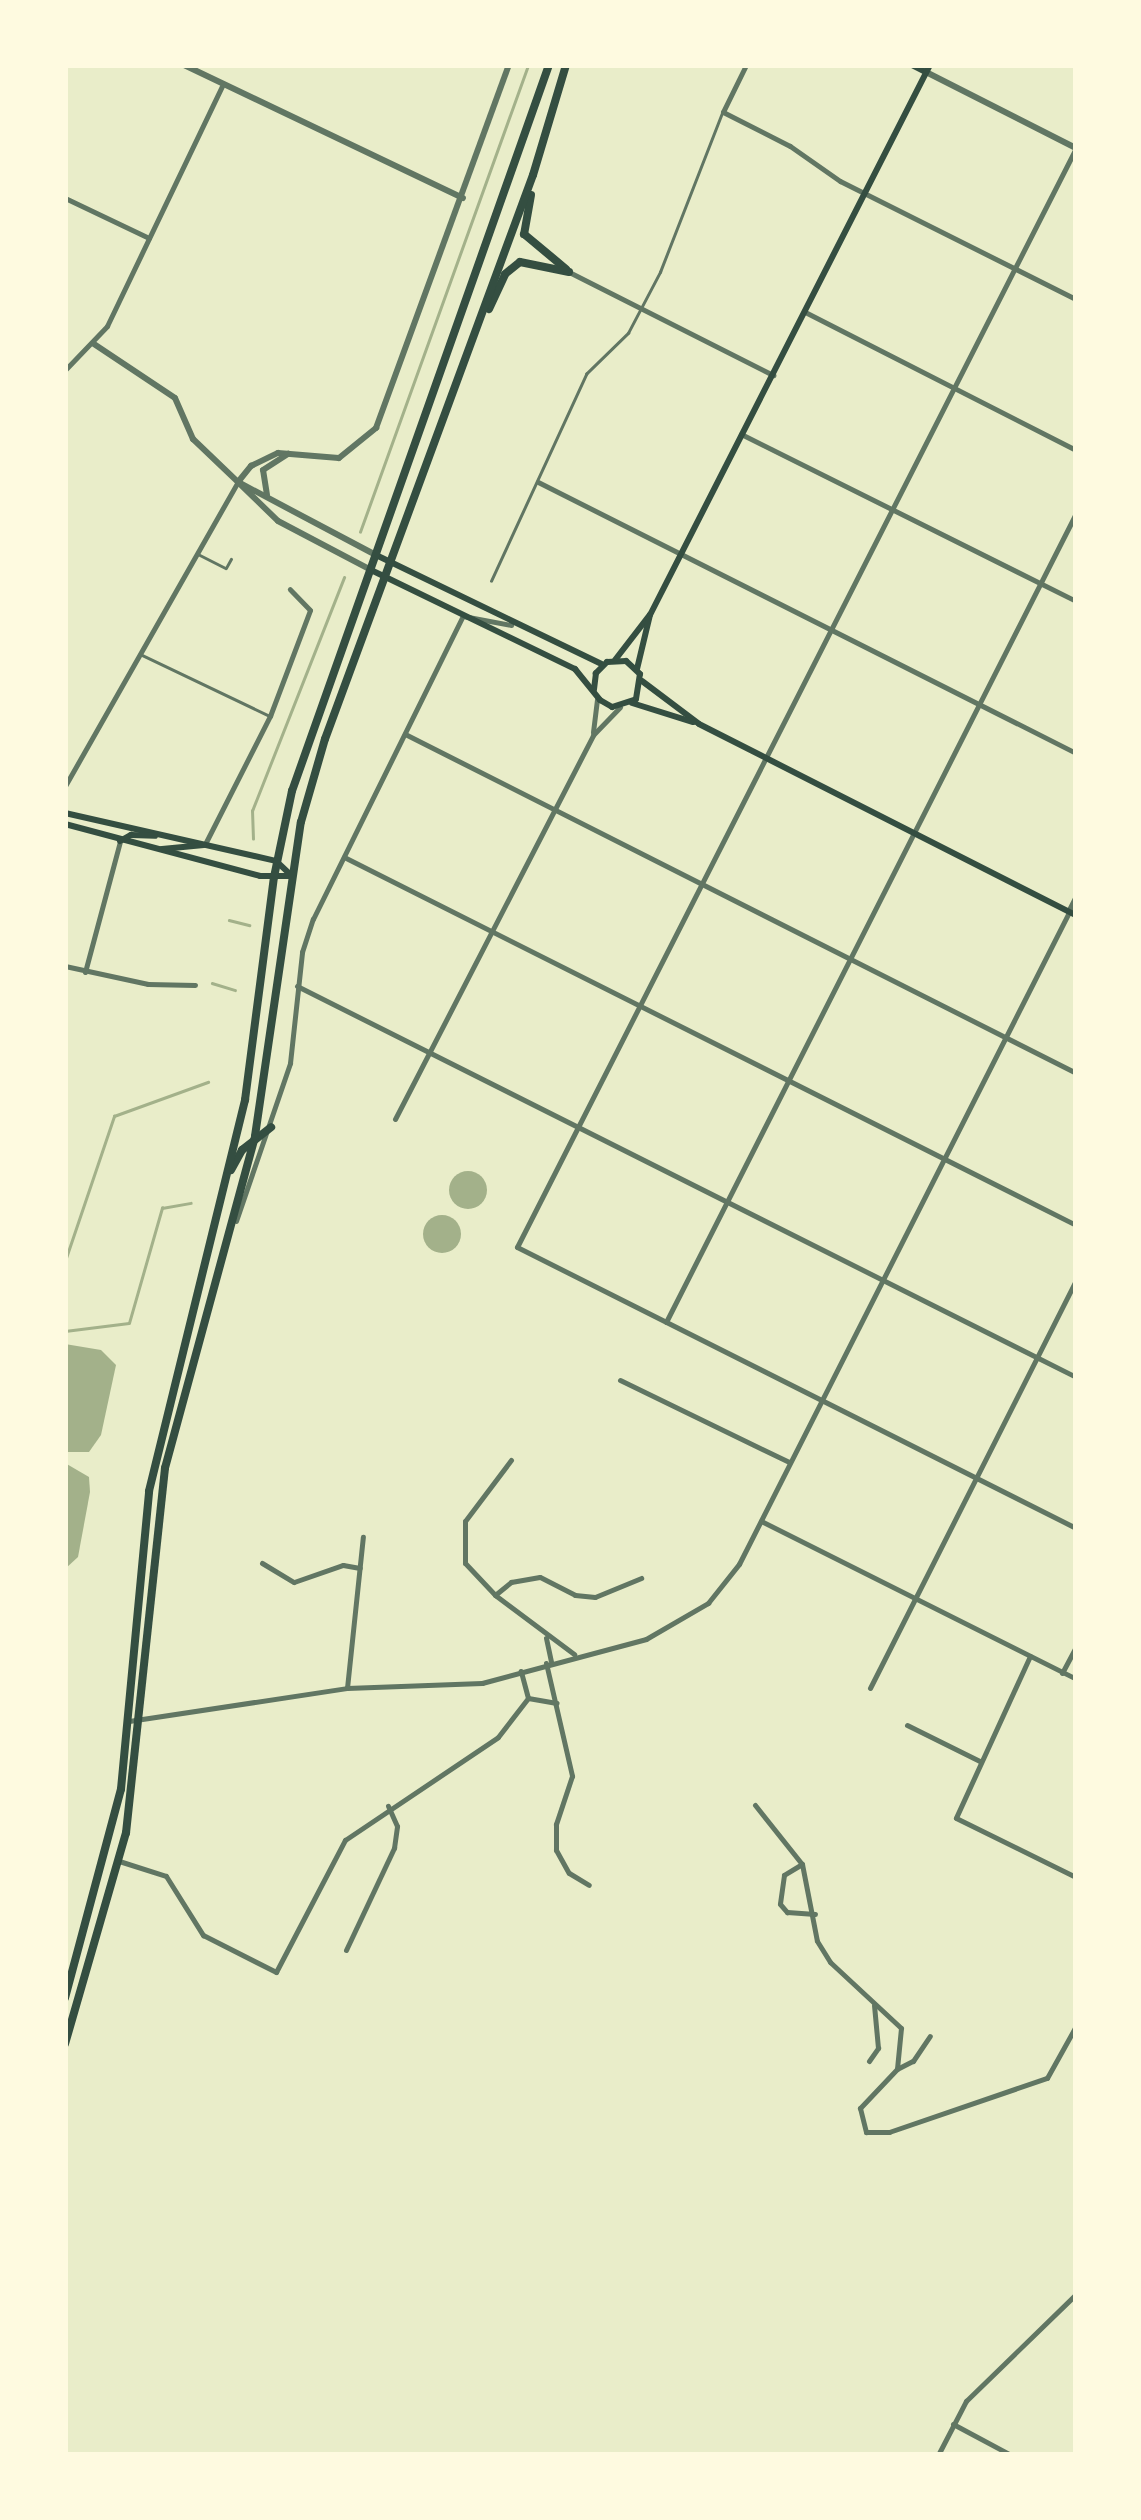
<!DOCTYPE html>
<style>
body{margin:0}
#map{position:relative;width:1141px;height:2520px;overflow:hidden;background:#e9edc9;font-family:Helvetica,sans-serif}
div>[style]{position:absolute}
.water>*{inset:0;background:#a3b18a}
.round{border-radius:50%}
.stream>*{height:2.5px;margin:-1.25px;padding:0 1.25px;transform-origin:1.25px;border-radius:1.25px;background:#a3b18a}
.service>*{height:2.5px;margin:-1.25px;padding:0 1.25px;transform-origin:1.25px;border-radius:1.25px;background:#617663}
.minor>*{height:5px;margin:-2.5px;padding:0 2.5px;transform-origin:2.5px;border-radius:2.5px;background:#617663}
.tertiary>*{height:6px;margin:-3px;padding:0 3px;transform-origin:3px;border-radius:3px;background:#617663}
.secondary>*{height:6px;margin:-3px;padding:0 3px;transform-origin:3px;border-radius:3px;background:#344e41}
.trunk>*{height:8px;margin:-4px;padding:0 4px;transform-origin:4px;border-radius:4px;background:#344e41}
span{translate:-50% -50%;white-space:nowrap;text-align:center;line-height:1.15;-webkit-text-stroke:8px #fefae0;paint-order:stroke}
.frame{position:absolute;inset:0;border:68px solid #fefae0;pointer-events:none}
</style>
<div id="map">
<div class="water">
<i class="round" style="left:449px;top:1171px;width:38px;height:38px"></i>
<i class="round" style="left:423px;top:1215px;width:38px;height:38px"></i>
<i style="clip-path:polygon(65px 1344px,101px 1350px,116px 1365px,101px 1435px,89px 1452px,65px 1452px)"></i>
<i style="clip-path:polygon(65px 1463px,89px 1477px,90px 1492px,78px 1557px,65px 1569px)"></i>
</div>
<div class="stream">
<i style="left:360px;top:532px;width:496px;rotate:-70.2deg"></i>
<i style="left:253px;top:839px;width:28px;rotate:-92deg"></i>
<i style="left:252px;top:811px;width:251px;rotate:-68.5deg"></i>
<i style="left:229px;top:920px;width:21px;rotate:14deg"></i>
<i style="left:212px;top:983px;width:24px;rotate:17deg"></i>
<i style="left:65px;top:1261px;width:153px;rotate:-71.3deg"></i>
<i style="left:114px;top:1116px;width:100px;rotate:-19.9deg"></i>
<i style="left:65px;top:1331px;width:64px;rotate:-7.1deg"></i>
<i style="left:129px;top:1323px;width:120px;rotate:-74deg"></i>
<i style="left:162px;top:1208px;width:29px;rotate:-10deg"></i>
</div>
<div class="service">
<i style="left:198px;top:554px;width:31px;rotate:27deg"></i>
<i style="left:226px;top:568px;width:10px;rotate:-61deg"></i>
<i style="left:491px;top:581px;width:228px;rotate:-65.3deg"></i>
<i style="left:586px;top:374px;width:59px;rotate:-44.3deg"></i>
<i style="left:628px;top:333px;width:69px;rotate:-62.3deg"></i>
<i style="left:660px;top:272px;width:171px;rotate:-68.7deg"></i>
<i style="left:142px;top:655px;width:142px;rotate:25.5deg"></i>
</div>
<div class="minor">
<i style="left:746px;top:65px;width:52px;rotate:116.1deg"></i>
<i style="left:723px;top:112px;width:75px;rotate:26.9deg"></i>
<i style="left:790px;top:146px;width:61px;rotate:35deg"></i>
<i style="left:840px;top:181px;width:264px;rotate:26.6deg"></i>
<i style="left:1076px;top:148px;width:1233px;rotate:116.96deg"></i>
<i style="left:517px;top:1247px;width:626px;rotate:26.69deg"></i>
<i style="left:65px;top:198px;width:93px;rotate:25.5deg"></i>
<i style="left:569px;top:272px;width:229px;rotate:26.8deg"></i>
<i style="left:805px;top:312px;width:304px;rotate:27deg"></i>
<i style="left:65px;top:370px;width:61px;rotate:-46.3deg"></i>
<i style="left:107px;top:326px;width:268px;rotate:-64.4deg"></i>
<i style="left:741px;top:434px;width:374px;rotate:26.5deg"></i>
<i style="left:538px;top:482px;width:602px;rotate:26.74deg"></i>
<i style="left:593px;top:732px;width:33px;rotate:-83deg"></i>
<i style="left:405px;top:734px;width:752px;rotate:26.8deg"></i>
<i style="left:65px;top:786px;width:350px;rotate:-60.4deg"></i>
<i style="left:205px;top:844px;width:144px;rotate:-63.1deg"></i>
<i style="left:270px;top:716px;width:113px;rotate:-69.3deg"></i>
<i style="left:310px;top:610px;width:29px;rotate:-134deg"></i>
<i style="left:344px;top:857px;width:819px;rotate:26.69deg"></i>
<i style="left:65px;top:966px;width:85px;rotate:12.2deg"></i>
<i style="left:148px;top:984px;width:47px;rotate:1.2deg"></i>
<i style="left:85px;top:972px;width:136px;rotate:-75deg"></i>
<i style="left:297px;top:986px;width:872px;rotate:26.65deg"></i>
<i style="left:395px;top:1119px;width:432px;rotate:-62.7deg"></i>
<i style="left:593px;top:735px;width:39px;rotate:-46deg"></i>
<i style="left:236px;top:1221px;width:167px;rotate:-71.1deg"></i>
<i style="left:290px;top:1063px;width:112px;rotate:-83.8deg"></i>
<i style="left:302px;top:952px;width:35px;rotate:-72deg"></i>
<i style="left:313px;top:919px;width:338px;rotate:-63.7deg"></i>
<i style="left:463px;top:616px;width:49px;rotate:10.6deg"></i>
<i style="left:666px;top:1322px;width:907px;rotate:-63.12deg"></i>
<i style="left:620px;top:1380px;width:188px;rotate:25.9deg"></i>
<i style="left:511px;top:1460px;width:76px;rotate:127deg"></i>
<i style="left:465px;top:1521px;width:42px;rotate:90deg"></i>
<i style="left:465px;top:1563px;width:44px;rotate:46.8deg"></i>
<i style="left:495px;top:1595px;width:99px;rotate:36.8deg"></i>
<i style="left:761px;top:1521px;width:352px;rotate:26.6deg"></i>
<i style="left:262px;top:1563px;width:37px;rotate:31deg"></i>
<i style="left:294px;top:1582px;width:52px;rotate:-19.1deg"></i>
<i style="left:343px;top:1565px;width:17px;rotate:10deg"></i>
<i style="left:495px;top:1595px;width:21px;rotate:-39deg"></i>
<i style="left:511px;top:1582px;width:29px;rotate:-10deg"></i>
<i style="left:540px;top:1577px;width:39px;rotate:27deg"></i>
<i style="left:575px;top:1595px;width:20px;rotate:6deg"></i>
<i style="left:595px;top:1597px;width:50px;rotate:-22.4deg"></i>
<i style="left:546px;top:1638px;width:24px;rotate:78deg"></i>
<i style="left:1030px;top:1656px;width:178px;rotate:114.6deg"></i>
<i style="left:956px;top:1818px;width:134px;rotate:26.2deg"></i>
<i style="left:546px;top:1663px;width:116px;rotate:77deg"></i>
<i style="left:572px;top:1776px;width:51px;rotate:108.4deg"></i>
<i style="left:556px;top:1824px;width:26px;rotate:90deg"></i>
<i style="left:556px;top:1850px;width:26px;rotate:61deg"></i>
<i style="left:569px;top:1873px;width:23px;rotate:31deg"></i>
<i style="left:1062px;top:1673px;width:30px;rotate:-62deg"></i>
<i style="left:347px;top:1688px;width:152px;rotate:-84deg"></i>
<i style="left:870px;top:1688px;width:456px;rotate:-63.2deg"></i>
<i style="left:528px;top:1698px;width:29px;rotate:10deg"></i>
<i style="left:129px;top:1721px;width:220px;rotate:-8.6deg"></i>
<i style="left:347px;top:1688px;width:135px;rotate:-2.1deg"></i>
<i style="left:482px;top:1683px;width:170px;rotate:-15deg"></i>
<i style="left:646px;top:1639px;width:72px;rotate:-30.1deg"></i>
<i style="left:708px;top:1603px;width:50px;rotate:-51.5deg"></i>
<i style="left:739px;top:1564px;width:731px;rotate:-63.15deg"></i>
<i style="left:907px;top:1725px;width:81px;rotate:26.3deg"></i>
<i style="left:755px;top:1805px;width:75px;rotate:51.5deg"></i>
<i style="left:802px;top:1864px;width:78px;rotate:79deg"></i>
<i style="left:817px;top:1941px;width:25px;rotate:58deg"></i>
<i style="left:830px;top:1962px;width:97px;rotate:42.9deg"></i>
<i style="left:901px;top:2028px;width:41px;rotate:95.6deg"></i>
<i style="left:897px;top:2069px;width:54px;rotate:133.5deg"></i>
<i style="left:860px;top:2108px;width:25px;rotate:76deg"></i>
<i style="left:866px;top:2132px;width:23px"></i>
<i style="left:889px;top:2132px;width:167px;rotate:-18.9deg"></i>
<i style="left:1047px;top:2078px;width:60px;rotate:-60.9deg"></i>
<i style="left:119px;top:1861px;width:49px;rotate:17.7deg"></i>
<i style="left:166px;top:1876px;width:70px;rotate:57.9deg"></i>
<i style="left:203px;top:1935px;width:82px;rotate:26.9deg"></i>
<i style="left:276px;top:1972px;width:149px;rotate:-62.4deg"></i>
<i style="left:345px;top:1840px;width:184px;rotate:-33.9deg"></i>
<i style="left:498px;top:1737px;width:49px;rotate:-52.4deg"></i>
<i style="left:528px;top:1698px;width:28px;rotate:-105deg"></i>
<i style="left:802px;top:1864px;width:21px;rotate:149deg"></i>
<i style="left:784px;top:1875px;width:29px;rotate:98deg"></i>
<i style="left:780px;top:1904px;width:11px;rotate:49deg"></i>
<i style="left:787px;top:1912px;width:28px;rotate:4deg"></i>
<i style="left:346px;top:1950px;width:113px;rotate:-64.8deg"></i>
<i style="left:394px;top:1848px;width:22px;rotate:-82deg"></i>
<i style="left:397px;top:1826px;width:22px;rotate:-114deg"></i>
<i style="left:869px;top:2061px;width:16px;rotate:-55deg"></i>
<i style="left:878px;top:2048px;width:43px;rotate:-95.3deg"></i>
<i style="left:897px;top:2069px;width:18px;rotate:-27deg"></i>
<i style="left:913px;top:2061px;width:30px;rotate:-56deg"></i>
<i style="left:953px;top:2424px;width:66px;rotate:28.1deg"></i>
<i style="left:938px;top:2455px;width:61px;rotate:-62.6deg"></i>
<i style="left:966px;top:2401px;width:153px;rotate:-44.2deg"></i>
</div>
<div class="tertiary">
<i style="left:184px;top:65px;width:309px;rotate:25.5deg"></i>
<i style="left:926px;top:72px;width:168px;rotate:26.9deg"></i>
<i style="left:94px;top:344px;width:97px;rotate:33.7deg"></i>
<i style="left:175px;top:398px;width:45px;rotate:66.3deg"></i>
<i style="left:193px;top:439px;width:62px;rotate:43.7deg"></i>
<i style="left:238px;top:482px;width:156px;rotate:27.9deg"></i>
<i style="left:238px;top:482px;width:21px;rotate:-51deg"></i>
<i style="left:251px;top:466px;width:30px;rotate:-26deg"></i>
<i style="left:278px;top:453px;width:61px;rotate:4.7deg"></i>
<i style="left:339px;top:458px;width:48px;rotate:-39deg"></i>
<i style="left:376px;top:428px;width:387px;rotate:-69.9deg"></i>
<i style="left:239px;top:483px;width:54px;rotate:44.3deg"></i>
<i style="left:278px;top:521px;width:105px;rotate:27.8deg"></i>
<i style="left:267px;top:495px;width:25px;rotate:-99deg"></i>
<i style="left:263px;top:470px;width:30px;rotate:-33deg"></i>
<i style="left:1069px;top:912px;width:16px;rotate:-63deg"></i>
</div>
<div class="secondary">
<i style="left:912px;top:65px;width:16px;rotate:27deg"></i>
<i style="left:376px;top:555px;width:250px;rotate:25.8deg"></i>
<i style="left:371px;top:570px;width:227px;rotate:25.9deg"></i>
<i style="left:575px;top:669px;width:40px;rotate:51deg"></i>
<i style="left:600px;top:700px;width:14px;rotate:30deg"></i>
<i style="left:612px;top:707px;width:25px;rotate:-18deg"></i>
<i style="left:636px;top:699px;width:25px;rotate:-81deg"></i>
<i style="left:640px;top:674px;width:19px;rotate:-137deg"></i>
<i style="left:626px;top:661px;width:19px;rotate:177deg"></i>
<i style="left:607px;top:662px;width:16px;rotate:135deg"></i>
<i style="left:596px;top:673px;width:17px;rotate:97deg"></i>
<i style="left:615px;top:660px;width:56px;rotate:-52.3deg"></i>
<i style="left:637px;top:669px;width:56px;rotate:-76.5deg"></i>
<i style="left:650px;top:615px;width:617px;rotate:-63.02deg"></i>
<i style="left:642px;top:681px;width:71px;rotate:37deg"></i>
<i style="left:699px;top:724px;width:423px;rotate:26.9deg"></i>
<i style="left:632px;top:703px;width:64px;rotate:17.3deg"></i>
<i style="left:65px;top:813px;width:216px;rotate:12.8deg"></i>
<i style="left:276px;top:861px;width:21px;rotate:43deg"></i>
<i style="left:65px;top:824px;width:202px;rotate:14.9deg"></i>
<i style="left:260px;top:876px;width:30px"></i>
<i style="left:120px;top:841px;width:13px;rotate:-29deg"></i>
<i style="left:131px;top:835px;width:24px;rotate:2deg"></i>
<i style="left:162px;top:849px;width:42px;rotate:-5.4deg"></i>
</div>
<div class="trunk">
<i style="left:531px;top:195px;width:40px;rotate:100deg"></i>
<i style="left:524px;top:234px;width:55px;rotate:39.8deg"></i>
<i style="left:489px;top:309px;width:38px;rotate:-65deg"></i>
<i style="left:505px;top:274px;width:19px;rotate:-39deg"></i>
<i style="left:520px;top:262px;width:50px;rotate:11.5deg"></i>
<i style="left:231px;top:1170px;width:23px;rotate:-61deg"></i>
<i style="left:242px;top:1150px;width:37px;rotate:-38deg"></i>
<i style="left:65px;top:1998px;width:216px;rotate:-75deg"></i>
<i style="left:121px;top:1789px;width:299px;rotate:-84.6deg"></i>
<i style="left:149px;top:1491px;width:403px;rotate:-76.2deg"></i>
<i style="left:245px;top:1100px;width:225px;rotate:-82.6deg"></i>
<i style="left:274px;top:877px;width:88px;rotate:-78.2deg"></i>
<i style="left:292px;top:791px;width:770px;rotate:-70.51deg"></i>
<i style="left:65px;top:2044px;width:220px;rotate:-73.9deg"></i>
<i style="left:126px;top:1833px;width:367px;rotate:-83.9deg"></i>
<i style="left:165px;top:1468px;width:344px;rotate:-74.8deg"></i>
<i style="left:255px;top:1136px;width:317px;rotate:-81.7deg"></i>
<i style="left:301px;top:822px;width:86px;rotate:-73.9deg"></i>
<i style="left:325px;top:739px;width:601px;rotate:-69.76deg"></i>
<i style="left:533px;top:175px;width:115px;rotate:-73.3deg"></i>
</div>
<div class="frame"></div>
</div>
